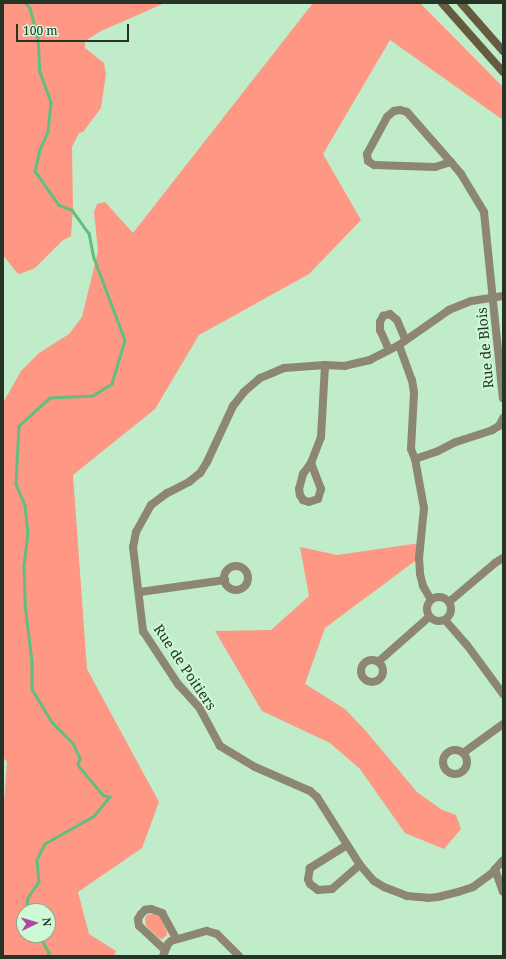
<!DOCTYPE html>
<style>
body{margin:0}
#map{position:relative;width:506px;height:959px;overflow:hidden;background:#c1ecca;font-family:"Noto Serif",serif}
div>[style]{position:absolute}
.green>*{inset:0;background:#fe9783}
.stream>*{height:2.5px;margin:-1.25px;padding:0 1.25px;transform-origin:1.25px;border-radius:1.25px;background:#61bf7d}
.street>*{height:8px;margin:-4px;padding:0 4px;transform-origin:4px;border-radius:4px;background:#8c8673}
.street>.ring{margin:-4px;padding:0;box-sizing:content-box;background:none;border:8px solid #8c8673;border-radius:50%}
.secondary>*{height:8px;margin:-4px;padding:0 4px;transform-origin:4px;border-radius:4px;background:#655c40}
span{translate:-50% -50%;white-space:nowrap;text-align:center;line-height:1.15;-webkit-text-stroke:4px #cef9d7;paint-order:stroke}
.street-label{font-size:14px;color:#243528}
.frame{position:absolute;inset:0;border:4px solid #243528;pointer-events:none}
.north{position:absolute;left:16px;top:903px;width:40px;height:40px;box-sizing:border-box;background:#cef9d7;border:1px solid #8aab91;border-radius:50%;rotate:85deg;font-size:11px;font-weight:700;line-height:16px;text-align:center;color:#243528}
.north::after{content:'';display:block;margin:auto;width:14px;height:18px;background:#b045a6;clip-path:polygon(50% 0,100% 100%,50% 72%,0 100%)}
.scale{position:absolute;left:16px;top:24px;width:113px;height:18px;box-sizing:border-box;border:2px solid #243528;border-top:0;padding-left:5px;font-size:12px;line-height:14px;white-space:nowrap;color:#243528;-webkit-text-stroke:3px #cef9d7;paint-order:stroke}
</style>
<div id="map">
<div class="green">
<i style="clip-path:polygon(3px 3px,165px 3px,101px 31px,85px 41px,85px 48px,104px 63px,106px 74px,101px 108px,83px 132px,79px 133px,72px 147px,73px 208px,71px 236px,62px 241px,35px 268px,20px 274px,17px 273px,3px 255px)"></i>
<i style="clip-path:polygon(evenodd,313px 3px,420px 3px,503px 87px,503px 120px,390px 40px,323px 154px,361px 220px,309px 274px,199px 335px,155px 409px,73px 475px,87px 669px,159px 802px,142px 848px,78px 892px,89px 934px,116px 951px,114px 956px,3px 956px,3px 814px,7px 762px,3px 757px,3px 403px,21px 371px,39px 353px,69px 334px,82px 317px,98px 251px,94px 212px,97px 204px,105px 202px,133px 233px,313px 3px,24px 911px,48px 911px,48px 935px,24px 935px,24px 911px)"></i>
<i style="clip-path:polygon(420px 543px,419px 558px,325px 628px,305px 684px,345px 709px,365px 730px,417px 792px,442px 810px,456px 815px,461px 829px,444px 849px,405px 833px,360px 769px,330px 743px,262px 711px,215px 631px,271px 630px,309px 596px,300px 547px,337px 555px)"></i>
<i style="clip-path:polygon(153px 914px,160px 917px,167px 932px,167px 935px,162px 939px,159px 938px,146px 926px,145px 919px,147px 915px)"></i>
</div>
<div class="stream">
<i style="left:26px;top:3px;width:6px;rotate:51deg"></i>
<i style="left:30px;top:8px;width:30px;rotate:75deg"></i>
<i style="left:38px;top:37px;width:35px;rotate:87deg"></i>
<i style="left:40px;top:72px;width:33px;rotate:70deg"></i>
<i style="left:51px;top:103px;width:29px;rotate:96deg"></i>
<i style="left:48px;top:132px;width:20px;rotate:114deg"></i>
<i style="left:40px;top:150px;width:22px;rotate:103deg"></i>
<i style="left:35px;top:171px;width:42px;rotate:54.8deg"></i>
<i style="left:59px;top:205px;width:14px;rotate:21deg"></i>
<i style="left:72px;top:210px;width:29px;rotate:54deg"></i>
<i style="left:89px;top:233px;width:25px;rotate:79deg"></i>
<i style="left:94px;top:258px;width:88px;rotate:69.3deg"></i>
<i style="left:125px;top:340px;width:46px;rotate:106.5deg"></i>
<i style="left:112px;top:384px;width:22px;rotate:148deg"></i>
<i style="left:93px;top:396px;width:43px;rotate:177.3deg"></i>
<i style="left:50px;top:398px;width:42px;rotate:137.9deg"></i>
<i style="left:19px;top:426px;width:58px;rotate:93deg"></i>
<i style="left:16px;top:484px;width:23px;rotate:67deg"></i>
<i style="left:25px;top:505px;width:28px;rotate:84deg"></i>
<i style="left:28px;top:533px;width:35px;rotate:97deg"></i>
<i style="left:24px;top:568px;width:36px;rotate:88deg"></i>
<i style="left:25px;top:604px;width:58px;rotate:83.1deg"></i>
<i style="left:32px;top:662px;width:27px;rotate:90deg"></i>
<i style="left:32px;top:689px;width:39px;rotate:59deg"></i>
<i style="left:52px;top:722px;width:30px;rotate:45deg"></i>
<i style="left:73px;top:743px;width:17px;rotate:65deg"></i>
<i style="left:80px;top:758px;width:7px;rotate:106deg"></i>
<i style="left:78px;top:765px;width:39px;rotate:50deg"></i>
<i style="left:103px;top:795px;width:7px;rotate:16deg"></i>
<i style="left:110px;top:797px;width:26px;rotate:130deg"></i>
<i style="left:93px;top:817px;width:55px;rotate:150.6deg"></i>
<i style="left:45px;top:844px;width:18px;rotate:117deg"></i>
<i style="left:37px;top:860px;width:22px;rotate:85deg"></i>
<i style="left:39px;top:882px;width:19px;rotate:125deg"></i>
<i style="left:28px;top:898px;width:13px;rotate:99deg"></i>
<i style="left:39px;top:935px;width:20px;rotate:60deg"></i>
<i style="left:49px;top:952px;width:4px;rotate:104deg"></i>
</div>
<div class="street">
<i style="left:451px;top:162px;width:17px;rotate:163deg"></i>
<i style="left:435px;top:167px;width:61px;rotate:-178.1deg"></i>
<i style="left:374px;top:165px;width:7px;rotate:-146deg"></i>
<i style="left:368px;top:161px;width:7px;rotate:-98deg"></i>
<i style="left:367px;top:154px;width:42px;rotate:-61.6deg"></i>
<i style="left:387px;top:117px;width:9px;rotate:-41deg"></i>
<i style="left:394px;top:111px;width:6px;rotate:-9deg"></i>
<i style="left:400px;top:110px;width:7px;rotate:16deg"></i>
<i style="left:407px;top:112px;width:67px;rotate:48.7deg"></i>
<i style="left:451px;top:162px;width:16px;rotate:50deg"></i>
<i style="left:461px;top:174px;width:44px;rotate:58.8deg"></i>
<i style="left:484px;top:212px;width:187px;rotate:84.2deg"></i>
<i style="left:503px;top:296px;width:32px;rotate:171deg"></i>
<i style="left:471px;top:301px;width:24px;rotate:158deg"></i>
<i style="left:449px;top:310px;width:61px;rotate:145deg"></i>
<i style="left:399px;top:345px;width:33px;rotate:153deg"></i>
<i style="left:370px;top:360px;width:26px;rotate:167deg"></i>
<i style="left:345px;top:366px;width:20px;rotate:-177deg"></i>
<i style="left:325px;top:365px;width:41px;rotate:175.8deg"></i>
<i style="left:284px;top:368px;width:26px;rotate:157deg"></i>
<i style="left:260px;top:378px;width:21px;rotate:139deg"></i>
<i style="left:244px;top:392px;width:18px;rotate:128deg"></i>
<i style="left:233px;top:406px;width:62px;rotate:114.9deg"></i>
<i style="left:207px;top:462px;width:13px;rotate:122deg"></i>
<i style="left:200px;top:473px;width:14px;rotate:141deg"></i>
<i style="left:189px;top:482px;width:25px;rotate:153deg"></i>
<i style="left:167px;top:493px;width:20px;rotate:143deg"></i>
<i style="left:151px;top:505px;width:31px;rotate:119deg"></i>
<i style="left:136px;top:532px;width:15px;rotate:101deg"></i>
<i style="left:133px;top:547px;width:85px;rotate:83.2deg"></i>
<i style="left:143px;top:631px;width:64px;rotate:56.6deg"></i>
<i style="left:178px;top:684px;width:31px;rotate:48deg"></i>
<i style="left:199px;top:707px;width:44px;rotate:61.7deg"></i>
<i style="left:220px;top:746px;width:41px;rotate:31deg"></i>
<i style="left:255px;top:767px;width:60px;rotate:23.6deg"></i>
<i style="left:310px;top:791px;width:9px;rotate:41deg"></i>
<i style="left:317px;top:797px;width:80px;rotate:57.7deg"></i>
<i style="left:360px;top:865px;width:21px;rotate:49deg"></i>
<i style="left:374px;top:881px;width:12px;rotate:31deg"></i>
<i style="left:384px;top:887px;width:25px;rotate:21deg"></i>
<i style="left:407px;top:896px;width:21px;rotate:5deg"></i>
<i style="left:428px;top:898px;width:10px;rotate:-6deg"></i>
<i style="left:438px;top:897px;width:21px;rotate:-14deg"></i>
<i style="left:458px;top:892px;width:16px;rotate:-18deg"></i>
<i style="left:473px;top:887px;width:22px;rotate:-36deg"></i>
<i style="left:491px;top:874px;width:18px;rotate:-49deg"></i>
<i style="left:399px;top:345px;width:37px;rotate:70deg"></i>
<i style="left:412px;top:380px;width:13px;rotate:81deg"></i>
<i style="left:414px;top:393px;width:56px;rotate:93.1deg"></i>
<i style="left:411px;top:449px;width:11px;rotate:68deg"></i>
<i style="left:415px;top:459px;width:50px;rotate:79.6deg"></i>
<i style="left:424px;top:508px;width:50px;rotate:95.7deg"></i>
<i style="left:419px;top:558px;width:16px;rotate:86deg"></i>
<i style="left:420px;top:574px;width:12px;rotate:76deg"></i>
<i style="left:423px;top:586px;width:16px;rotate:60deg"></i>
<i style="left:389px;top:350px;width:22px;rotate:-114deg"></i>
<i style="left:380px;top:330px;width:8px;rotate:-90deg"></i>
<i style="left:380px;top:322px;width:7px;rotate:-63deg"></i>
<i style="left:383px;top:316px;width:7px;rotate:-16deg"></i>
<i style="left:390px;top:314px;width:9px;rotate:41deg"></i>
<i style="left:397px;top:320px;width:21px;rotate:67deg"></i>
<i style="left:415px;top:459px;width:24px;rotate:-19deg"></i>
<i style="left:438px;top:451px;width:20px;rotate:-27deg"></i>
<i style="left:456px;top:442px;width:38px;rotate:-18deg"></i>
<i style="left:492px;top:430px;width:8px;rotate:-30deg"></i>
<i style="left:499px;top:426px;width:9px;rotate:-63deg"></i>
<i style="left:311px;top:463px;width:28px;rotate:69deg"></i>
<i style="left:321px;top:489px;width:10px;rotate:107deg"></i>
<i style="left:318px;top:499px;width:9px;rotate:162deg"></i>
<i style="left:309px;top:502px;width:6px;rotate:-162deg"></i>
<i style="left:303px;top:500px;width:6px;rotate:-121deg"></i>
<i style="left:300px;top:495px;width:6px;rotate:-99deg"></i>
<i style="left:299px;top:489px;width:16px;rotate:-75deg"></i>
<i style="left:303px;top:474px;width:14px;rotate:-54deg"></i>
<i style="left:311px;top:463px;width:28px;rotate:-69deg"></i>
<i style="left:321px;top:437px;width:72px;rotate:-86.8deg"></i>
<i class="ring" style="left:224px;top:566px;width:16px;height:16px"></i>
<i style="left:140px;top:592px;width:86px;rotate:-8deg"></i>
<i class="ring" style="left:427px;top:597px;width:16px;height:16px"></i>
<i style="left:449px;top:602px;width:60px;rotate:-40.3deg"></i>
<i style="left:495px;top:563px;width:9px;rotate:-32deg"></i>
<i style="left:445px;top:620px;width:33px;rotate:49deg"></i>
<i style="left:467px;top:645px;width:61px;rotate:53.7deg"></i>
<i class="ring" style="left:361px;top:660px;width:14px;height:14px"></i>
<i style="left:378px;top:662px;width:68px;rotate:-41.4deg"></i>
<i class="ring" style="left:443px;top:750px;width:16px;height:16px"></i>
<i style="left:463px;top:753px;width:49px;rotate:-35.9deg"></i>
<i style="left:347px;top:845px;width:44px;rotate:148.1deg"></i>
<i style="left:310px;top:868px;width:11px;rotate:100deg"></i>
<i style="left:308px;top:879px;width:5px;rotate:68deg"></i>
<i style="left:310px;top:884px;width:10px;rotate:37deg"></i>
<i style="left:318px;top:890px;width:14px;rotate:-4deg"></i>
<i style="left:332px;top:889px;width:37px;rotate:-41deg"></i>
<i style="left:495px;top:869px;width:24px;rotate:71deg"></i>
<i style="left:165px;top:950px;width:35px;rotate:-137deg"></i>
<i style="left:139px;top:926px;width:7px;rotate:-98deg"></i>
<i style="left:138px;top:919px;width:6px;rotate:-59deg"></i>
<i style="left:141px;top:914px;width:6px;rotate:-45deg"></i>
<i style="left:145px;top:910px;width:6px;rotate:-9deg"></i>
<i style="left:151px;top:909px;width:12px;rotate:20deg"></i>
<i style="left:162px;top:913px;width:29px;rotate:61deg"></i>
<i style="left:163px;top:956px;width:13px;rotate:-67deg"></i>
<i style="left:168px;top:944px;width:4px;rotate:-45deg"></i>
<i style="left:171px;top:941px;width:37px;rotate:-16deg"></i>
<i style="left:207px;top:931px;width:10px;rotate:17deg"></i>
<i style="left:217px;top:934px;width:31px;rotate:45deg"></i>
</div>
<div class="secondary">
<i style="left:442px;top:3px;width:92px;rotate:48.5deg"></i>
<i style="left:461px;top:3px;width:64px;rotate:48.8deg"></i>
</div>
<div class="street-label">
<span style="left:485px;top:348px;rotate:-95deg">Rue de Blois</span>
<span style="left:185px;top:667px;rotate:56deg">Rue de Poitiers</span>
</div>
<div class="frame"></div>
<div class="north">N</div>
<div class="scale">100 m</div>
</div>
